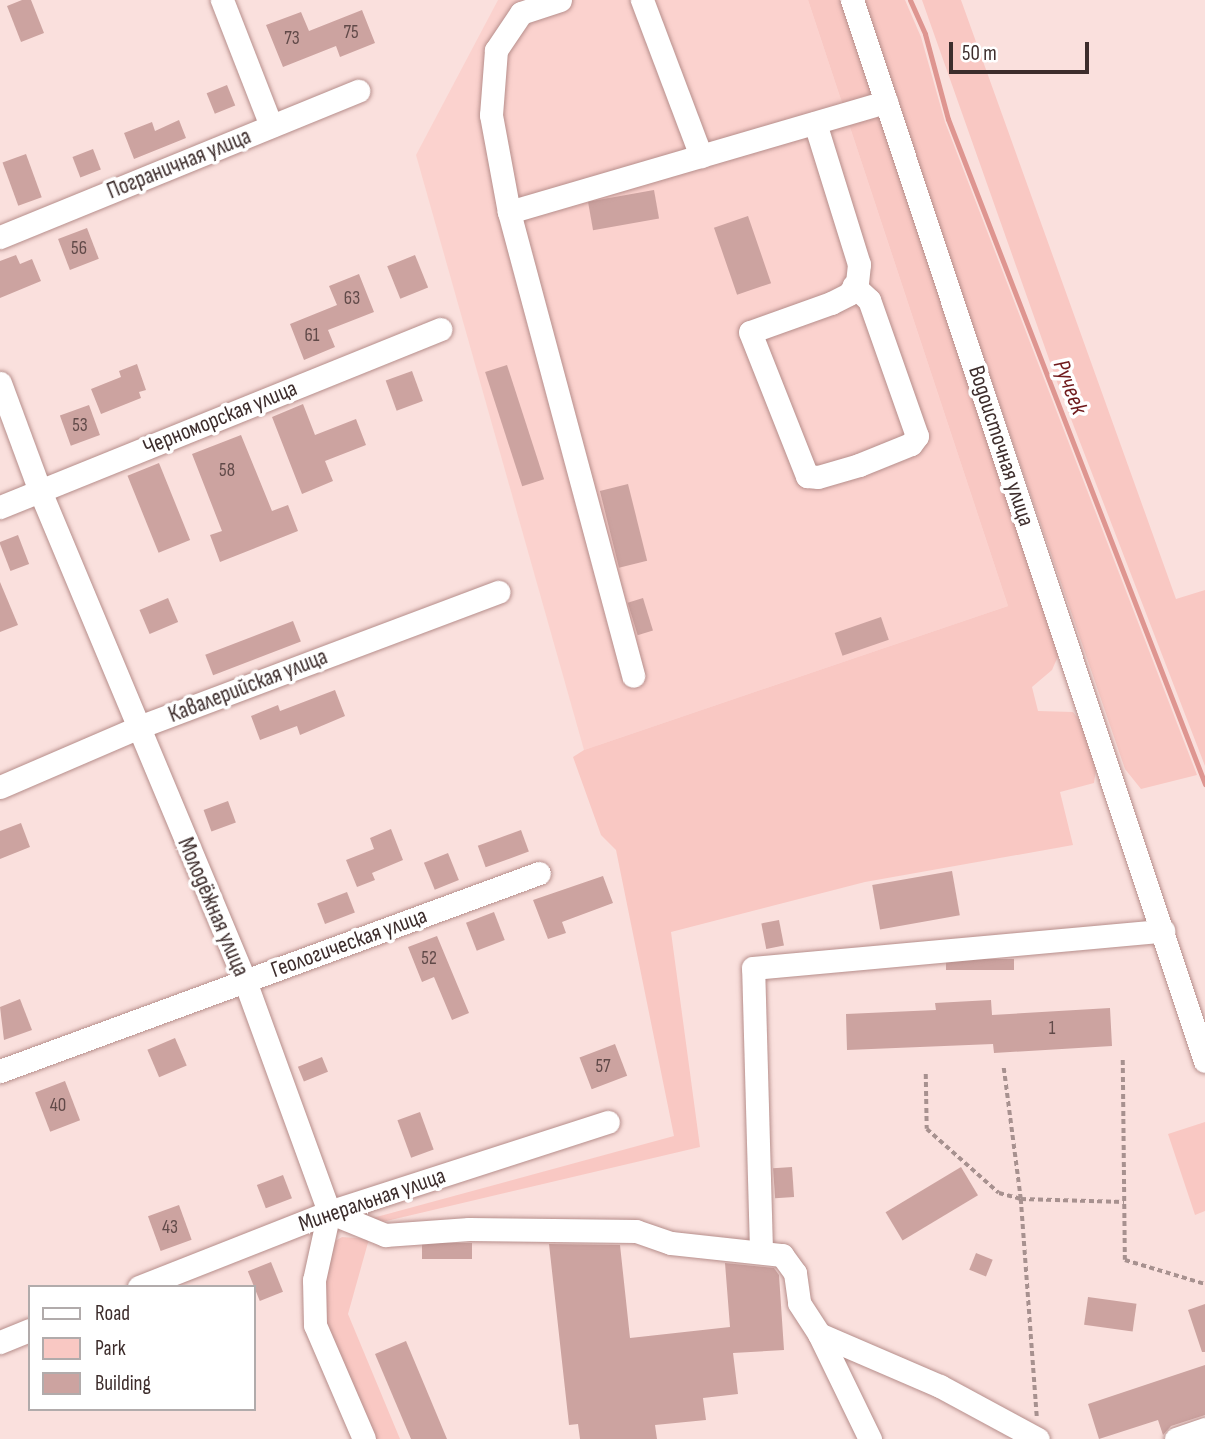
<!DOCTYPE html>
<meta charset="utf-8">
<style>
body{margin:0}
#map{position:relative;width:1205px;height:1439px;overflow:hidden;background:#fae0dd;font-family:"Sofia Sans Condensed",sans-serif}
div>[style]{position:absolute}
.built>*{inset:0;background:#fbd2ce}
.green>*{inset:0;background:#f9c8c3}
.stream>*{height:5px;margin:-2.5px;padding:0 2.5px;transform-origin:2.5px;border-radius:2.5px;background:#de9590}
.building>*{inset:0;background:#cca3a0;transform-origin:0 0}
.path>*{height:3.5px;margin-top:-1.75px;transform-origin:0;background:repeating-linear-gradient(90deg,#a7918f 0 5px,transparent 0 8.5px)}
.roads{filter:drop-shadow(0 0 2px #b68e8b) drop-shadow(0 0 2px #b68e8b)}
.minor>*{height:23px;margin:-11.5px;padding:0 11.5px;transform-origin:11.5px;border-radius:11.5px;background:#fff}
span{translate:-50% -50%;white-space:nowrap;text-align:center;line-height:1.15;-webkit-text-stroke:7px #fff;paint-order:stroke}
.number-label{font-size:19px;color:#614a49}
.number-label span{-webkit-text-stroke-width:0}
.street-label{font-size:23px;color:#3d2d2c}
.water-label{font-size:24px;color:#701b1d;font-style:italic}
.legend{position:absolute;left:28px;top:1285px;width:228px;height:126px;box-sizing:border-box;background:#fff;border:2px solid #b1abab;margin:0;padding:9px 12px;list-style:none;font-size:21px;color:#3d2d2c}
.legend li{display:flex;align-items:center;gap:14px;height:35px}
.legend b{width:35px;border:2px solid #b1abab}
.scale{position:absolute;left:949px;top:42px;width:140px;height:32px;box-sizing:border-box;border:4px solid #3d2d2c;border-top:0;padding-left:9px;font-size:21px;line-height:24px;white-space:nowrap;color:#3d2d2c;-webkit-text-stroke:5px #fff;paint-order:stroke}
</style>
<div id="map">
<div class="built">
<i style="clip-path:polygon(498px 0,808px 0,1008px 606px,584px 750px,416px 155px)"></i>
</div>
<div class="green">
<i style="clip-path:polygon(808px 0,841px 0,1059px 654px,1052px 670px,1032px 687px,1038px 711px,1073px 712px,1083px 725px,1096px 770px,1094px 783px,1060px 792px,1073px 845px,865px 882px,671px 932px,700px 1147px,378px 1223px,369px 1219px,674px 1136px,616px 850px,601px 835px,573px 757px,584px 750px,1008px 606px)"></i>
<i style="clip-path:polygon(861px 0,905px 0,921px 37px,945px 122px,1197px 775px,1141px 789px,1125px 769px)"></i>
<i style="clip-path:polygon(922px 0,961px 0,1176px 599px,1205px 590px,1205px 766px,1061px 393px)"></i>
<i style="clip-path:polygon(1205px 1122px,1205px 1211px,1195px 1215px,1168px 1134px)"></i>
<i style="clip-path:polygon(342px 1237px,369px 1239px,348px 1314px,400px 1439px,372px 1439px,324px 1323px,327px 1246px)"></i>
</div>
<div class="stream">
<i style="left:910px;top:0;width:37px;rotate:66deg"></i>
<i style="left:925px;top:34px;width:88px;rotate:74.9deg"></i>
<i style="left:948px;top:119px;width:713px;rotate:68.87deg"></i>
</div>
<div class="building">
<i style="clip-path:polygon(22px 0,31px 0,44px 33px,21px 42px,7px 6px)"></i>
<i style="clip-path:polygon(362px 10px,375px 43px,340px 57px,336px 46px,283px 67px,266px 25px,301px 12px,309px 31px)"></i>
<i style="left:227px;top:85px;width:22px;height:22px;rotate:68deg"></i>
<i style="clip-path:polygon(179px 120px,186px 138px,134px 159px,124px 133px,152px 122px,155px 131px)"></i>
<i style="left:93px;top:149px;width:22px;height:22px;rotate:69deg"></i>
<i style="left:26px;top:154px;width:46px;height:25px;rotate:70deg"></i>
<i style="left:654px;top:190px;width:29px;height:67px;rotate:80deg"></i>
<i style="left:748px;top:216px;width:71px;height:36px;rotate:71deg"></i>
<i style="left:87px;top:228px;width:33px;height:31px;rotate:69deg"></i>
<i style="clip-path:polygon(16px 255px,20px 264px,32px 259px,41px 281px,0 298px,0 261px)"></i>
<i style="left:415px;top:255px;width:35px;height:30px;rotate:68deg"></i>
<i style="clip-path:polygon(359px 274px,374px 312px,328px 330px,335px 347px,304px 360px,290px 324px,337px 305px,329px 286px)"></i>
<i style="clip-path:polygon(137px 364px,146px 390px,139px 392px,141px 398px,101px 414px,91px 389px,121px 377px,119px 371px)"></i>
<i style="left:507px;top:365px;width:120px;height:23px;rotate:72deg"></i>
<i style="left:412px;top:371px;width:32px;height:28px;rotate:70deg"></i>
<i style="clip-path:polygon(303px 404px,315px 435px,356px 419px,366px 445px,325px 461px,333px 481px,302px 494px,272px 417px)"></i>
<i style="left:89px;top:405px;width:32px;height:31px;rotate:70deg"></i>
<i style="clip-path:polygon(241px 435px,272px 511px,288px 505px,298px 531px,220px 562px,210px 535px,222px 531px,192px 454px)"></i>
<i style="left:159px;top:463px;width:83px;height:34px;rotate:68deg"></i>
<i style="left:628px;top:484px;width:79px;height:29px;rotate:76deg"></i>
<i style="left:18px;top:535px;width:31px;height:20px;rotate:69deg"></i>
<i style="clip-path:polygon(0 582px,18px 625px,0 632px)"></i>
<i style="left:168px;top:598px;width:26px;height:31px;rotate:67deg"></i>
<i style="left:643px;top:598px;width:34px;height:16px;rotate:73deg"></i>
<i style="left:881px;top:617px;width:24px;height:49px;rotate:71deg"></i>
<i style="left:293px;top:621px;width:22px;height:94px;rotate:69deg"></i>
<i style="clip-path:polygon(335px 690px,345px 716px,300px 735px,297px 726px,260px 740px,251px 716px,278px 705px,280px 711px)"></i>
<i style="left:228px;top:801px;width:23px;height:26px;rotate:70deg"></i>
<i style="clip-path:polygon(21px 823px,30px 847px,0 859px,0 831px)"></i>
<i style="clip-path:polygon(391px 829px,403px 860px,372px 873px,375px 880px,357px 887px,346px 860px,374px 849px,370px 838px)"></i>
<i style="left:521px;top:830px;width:23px;height:46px;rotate:70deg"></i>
<i style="left:448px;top:853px;width:29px;height:26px;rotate:68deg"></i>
<i style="left:952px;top:871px;width:45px;height:81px;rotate:80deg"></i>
<i style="clip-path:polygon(603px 876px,613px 903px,562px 922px,566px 933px,548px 939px,533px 900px)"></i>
<i style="left:347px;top:892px;width:22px;height:32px;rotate:69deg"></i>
<i style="left:494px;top:912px;width:30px;height:30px;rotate:69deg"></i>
<i style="left:779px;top:920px;width:26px;height:18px;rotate:79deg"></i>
<i style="clip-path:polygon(437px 936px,469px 1013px,452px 1020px,434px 977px,422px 982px,408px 947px)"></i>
<i style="left:1014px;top:959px;width:11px;height:68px;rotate:90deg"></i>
<i style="clip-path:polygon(20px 999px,32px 1030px,4px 1040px,0 1007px)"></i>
<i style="clip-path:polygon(991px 1000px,992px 1015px,1110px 1008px,1112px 1046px,994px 1053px,993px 1044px,847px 1050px,846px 1014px,936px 1010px,935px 1003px)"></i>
<i style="left:175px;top:1038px;width:30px;height:30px;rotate:67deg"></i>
<i style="left:615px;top:1044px;width:34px;height:38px;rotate:69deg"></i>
<i style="left:322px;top:1057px;width:16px;height:26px;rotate:68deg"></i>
<i style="left:65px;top:1081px;width:42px;height:32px;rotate:69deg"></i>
<i style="left:420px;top:1112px;width:40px;height:24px;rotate:70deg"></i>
<i style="left:792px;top:1167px;width:30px;height:19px;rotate:86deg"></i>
<i style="left:961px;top:1167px;width:33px;height:88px;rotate:59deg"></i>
<i style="left:283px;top:1175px;width:25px;height:28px;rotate:69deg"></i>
<i style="left:179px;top:1205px;width:37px;height:33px;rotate:70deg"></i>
<i style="left:472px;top:1243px;width:16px;height:50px;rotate:90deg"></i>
<i style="clip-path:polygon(549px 1244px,620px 1245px,630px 1338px,730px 1327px,725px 1263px,774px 1268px,779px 1275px,784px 1350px,733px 1353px,738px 1394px,703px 1398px,706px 1420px,655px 1425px,657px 1439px,580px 1439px,578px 1424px,569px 1425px)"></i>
<i style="left:976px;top:1253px;width:18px;height:18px;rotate:22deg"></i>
<i style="left:271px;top:1262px;width:32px;height:25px;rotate:68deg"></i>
<i style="left:1088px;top:1297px;width:49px;height:28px;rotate:8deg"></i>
<i style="clip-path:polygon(1205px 1304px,1205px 1352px,1202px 1352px,1188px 1310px)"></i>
<i style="clip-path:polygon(406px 1341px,447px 1439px,411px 1439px,375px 1354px)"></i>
<i style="clip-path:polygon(1205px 1365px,1205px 1415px,1171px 1426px,1163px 1435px,1158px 1420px,1099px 1439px,1088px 1404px)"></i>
</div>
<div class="path">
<i style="left:1123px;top:1060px;width:200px;rotate:89.4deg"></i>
<i style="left:1125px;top:1260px;width:84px;rotate:16.7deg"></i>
<i style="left:1004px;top:1068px;width:132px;rotate:82.6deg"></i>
<i style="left:1021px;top:1199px;width:218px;rotate:85.8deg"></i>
<i style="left:926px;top:1074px;width:55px;rotate:89deg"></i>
<i style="left:927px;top:1129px;width:96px;rotate:41.6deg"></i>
<i style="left:999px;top:1193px;width:23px;rotate:15deg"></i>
<i style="left:1021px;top:1199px;width:103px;rotate:1.7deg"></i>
</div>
<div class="roads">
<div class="minor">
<i style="left:222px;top:0;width:135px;rotate:68.7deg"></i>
<i style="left:560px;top:0;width:41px;rotate:161.6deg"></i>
<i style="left:521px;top:13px;width:45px;rotate:124deg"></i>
<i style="left:496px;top:50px;width:65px;rotate:94.4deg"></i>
<i style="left:491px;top:115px;width:99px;rotate:79.5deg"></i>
<i style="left:509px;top:212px;width:480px;rotate:75deg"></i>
<i style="left:642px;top:0;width:167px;rotate:69.3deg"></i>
<i style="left:852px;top:0;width:1118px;rotate:71.6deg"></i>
<i style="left:815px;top:123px;width:148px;rotate:72.7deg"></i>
<i style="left:859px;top:264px;width:18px;rotate:96deg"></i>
<i style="left:857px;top:282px;width:14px;rotate:124deg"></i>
<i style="left:849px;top:294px;width:20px;rotate:153deg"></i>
<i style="left:831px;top:303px;width:86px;rotate:160.3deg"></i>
<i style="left:750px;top:332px;width:155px;rotate:68.4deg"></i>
<i style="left:807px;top:476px;width:11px;rotate:5deg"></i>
<i style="left:818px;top:477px;width:43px;rotate:-16.3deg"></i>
<i style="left:859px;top:465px;width:56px;rotate:-22deg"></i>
<i style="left:911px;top:444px;width:10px;rotate:-53deg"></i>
<i style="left:917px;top:436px;width:144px;rotate:-109.4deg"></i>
<i style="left:869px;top:300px;width:21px;rotate:-137deg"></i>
<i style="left:509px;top:212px;width:393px;rotate:-16.3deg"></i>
<i style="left:0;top:237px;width:387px;rotate:-22.2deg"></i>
<i style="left:0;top:383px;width:115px;rotate:69.7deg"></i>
<i style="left:40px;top:491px;width:531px;rotate:67.3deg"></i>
<i style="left:245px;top:981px;width:246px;rotate:70deg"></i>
<i style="left:329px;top:1212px;width:70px;rotate:102.4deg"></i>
<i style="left:314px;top:1280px;width:45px;rotate:88.7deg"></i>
<i style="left:315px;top:1325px;width:124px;rotate:66.7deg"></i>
<i style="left:0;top:507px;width:475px;rotate:-22deg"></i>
<i style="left:0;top:787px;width:151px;rotate:-23.3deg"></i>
<i style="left:139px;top:727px;width:384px;rotate:-20.6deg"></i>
<i style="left:0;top:1071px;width:574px;rotate:-20.17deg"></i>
<i style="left:329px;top:1212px;width:61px;rotate:22.3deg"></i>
<i style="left:385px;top:1235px;width:84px;rotate:-4.1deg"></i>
<i style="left:469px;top:1229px;width:167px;rotate:0.7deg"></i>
<i style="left:636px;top:1231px;width:37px;rotate:19deg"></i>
<i style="left:671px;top:1243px;width:112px;rotate:6.2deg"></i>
<i style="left:782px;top:1255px;width:22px;rotate:54deg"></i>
<i style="left:795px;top:1273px;width:30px;rotate:82deg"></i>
<i style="left:799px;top:1303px;width:37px;rotate:57deg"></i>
<i style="left:819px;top:1334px;width:132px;rotate:23.3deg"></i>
<i style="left:940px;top:1386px;width:111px;rotate:28.4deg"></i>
<i style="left:761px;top:1250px;width:282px;rotate:-91.6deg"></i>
<i style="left:753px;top:968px;width:412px;rotate:-5.2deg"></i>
<i style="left:139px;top:1287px;width:204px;rotate:-21.5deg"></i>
<i style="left:329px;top:1212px;width:293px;rotate:-17.9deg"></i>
<i style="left:819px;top:1334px;width:117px;rotate:64.1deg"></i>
<i style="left:0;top:1342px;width:32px;rotate:-22deg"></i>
<i style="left:1176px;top:1439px;width:31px;rotate:-19deg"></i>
</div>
</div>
<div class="number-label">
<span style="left:351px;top:33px">75</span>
<span style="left:292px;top:39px">73</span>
<span style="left:79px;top:249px">56</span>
<span style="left:352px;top:299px">63</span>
<span style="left:312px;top:336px">61</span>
<span style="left:80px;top:426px">53</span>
<span style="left:227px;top:471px">58</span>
<span style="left:429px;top:959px">52</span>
<span style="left:1052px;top:1029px">1</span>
<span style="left:603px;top:1067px">57</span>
<span style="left:58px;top:1106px">40</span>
<span style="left:170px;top:1228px">43</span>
</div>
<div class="street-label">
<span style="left:179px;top:164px;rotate:-22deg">Пограничная улица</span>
<span style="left:220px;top:418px;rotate:-22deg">Черноморская улица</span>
<span style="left:1001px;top:446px;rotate:72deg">Водоисточная улица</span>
<span style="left:248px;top:686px;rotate:-21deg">Кавалерийская улица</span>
<span style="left:213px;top:907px;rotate:67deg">Молодёжная улица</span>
<span style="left:349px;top:943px;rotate:-20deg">Геологическая улица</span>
<span style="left:372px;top:1200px;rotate:-19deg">Минеральная улица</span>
</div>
<div class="water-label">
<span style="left:1070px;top:387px;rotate:69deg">Ручеек</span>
</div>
<ul class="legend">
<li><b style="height:9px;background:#fff"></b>Road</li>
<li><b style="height:19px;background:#f9c8c3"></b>Park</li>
<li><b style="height:19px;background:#cca3a0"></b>Building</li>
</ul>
<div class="scale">50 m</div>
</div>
